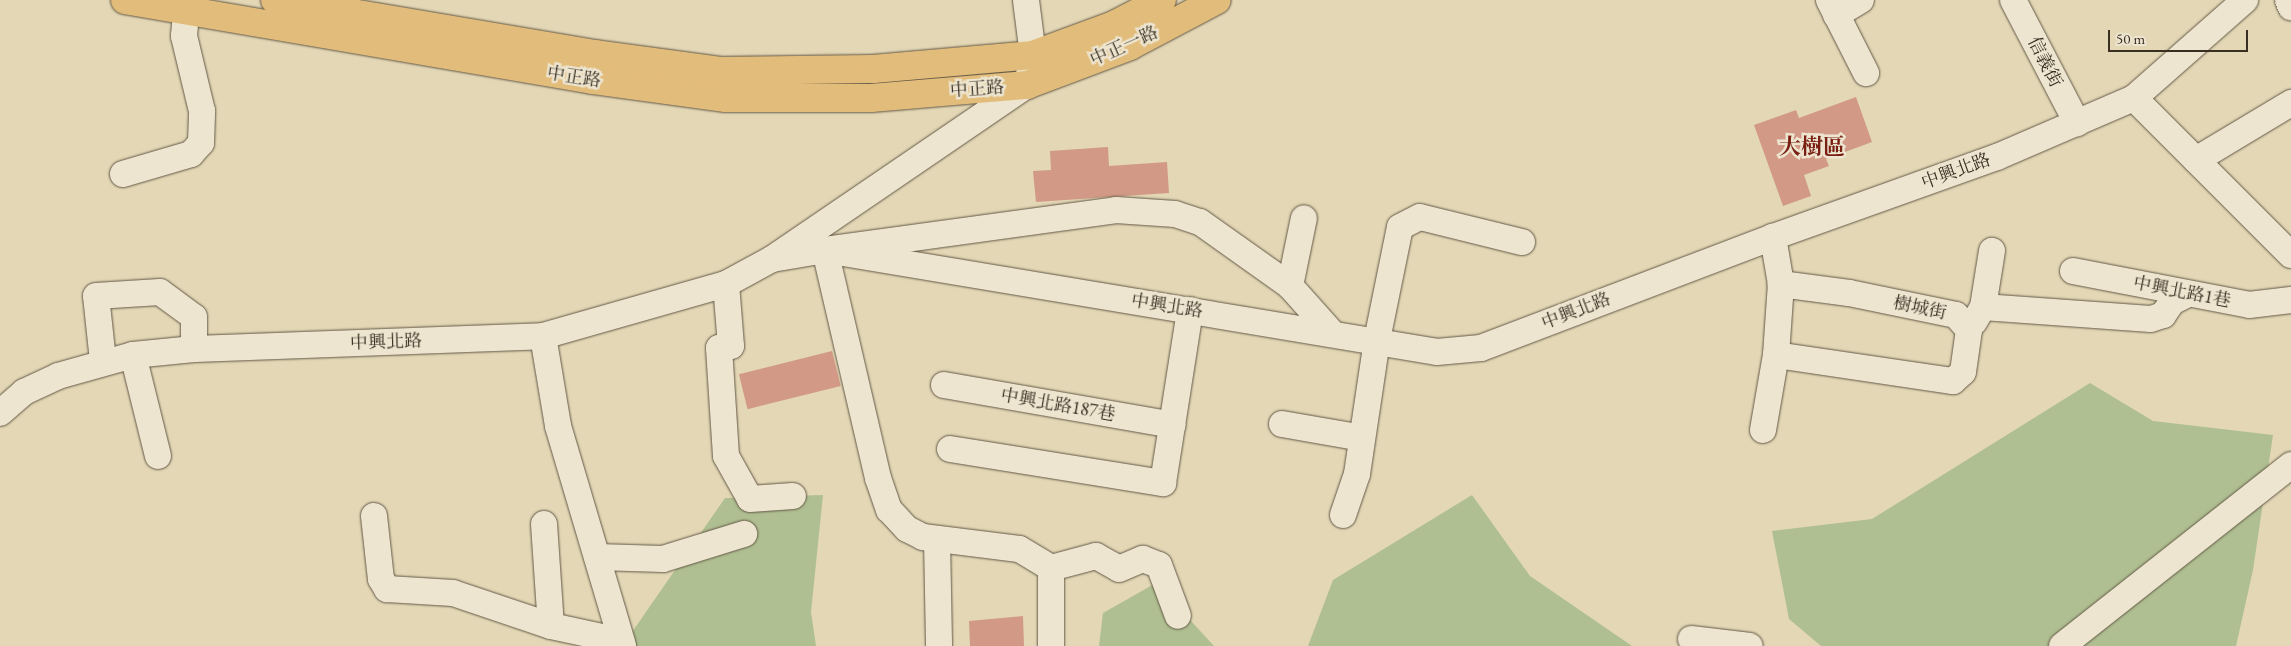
<!DOCTYPE html>
<meta charset="utf-8">
<style>
body{margin:0}
#map{position:relative;width:2291px;height:646px;overflow:hidden;background:#e3d7b5;font-family:"EB Garamond","Noto Serif TC",serif}
div>[style]{position:absolute}
.green>*{inset:0;background:#afbf91}
.building>*{inset:0;background:#d19986;transform-origin:0 0}
.roads{filter:drop-shadow(0 0 1px #635847) drop-shadow(0 0 1px #635847)}
.minor>*{height:26px;margin:-13px;padding:0 13px;transform-origin:13px;border-radius:13px;background:#ede5cf}
.major>*{height:28px;margin:-14px;padding:0 14px;transform-origin:14px;border-radius:14px;background:#e2bc7a}
span{translate:-50% -50%;white-space:nowrap;text-align:center;line-height:1.15;-webkit-text-stroke:5px #ede5cf;paint-order:stroke}
.street-label{font-size:18px;color:#382e22}
.district-label{font-size:22px;color:#7a1f14;font-weight:700}
.scale{position:absolute;left:2108px;top:30px;width:140px;height:22px;box-sizing:border-box;border:2px solid #382e22;border-top:0;padding-left:6px;font-size:15px;line-height:18px;white-space:nowrap;color:#382e22;-webkit-text-stroke:4px #ede5cf;paint-order:stroke}
</style>
<div id="map">
<div class="green">
<i style="clip-path:polygon(2090px 383px,2153px 421px,2273px 435px,2253px 570px,2236px 646px,1821px 646px,1789px 619px,1772px 531px,1872px 519px)"></i>
<i style="clip-path:polygon(823px 495px,811px 612px,816px 646px,630px 646px,630px 635px,725px 498px)"></i>
<i style="clip-path:polygon(1472px 495px,1530px 576px,1632px 646px,1308px 646px,1333px 580px)"></i>
<i style="clip-path:polygon(1156px 583px,1214px 646px,1099px 646px,1103px 613px)"></i>
</div>
<div class="building">
<i style="clip-path:polygon(1856px 97px,1872px 142px,1826px 159px,1829px 166px,1804px 175px,1811px 196px,1783px 206px,1754px 125px,1796px 110px,1799px 118px)"></i>
<i style="clip-path:polygon(1108px 147px,1109px 166px,1167px 162px,1169px 193px,1036px 202px,1033px 171px,1051px 170px,1050px 151px)"></i>
<i style="left:832px;top:351px;width:36px;height:96px;rotate:76deg"></i>
<i style="clip-path:polygon(1023px 616px,1024px 646px,970px 646px,969px 621px)"></i>
</div>
<div class="roads">
<div class="minor">
<i style="left:1829px;top:0;width:82px;rotate:63.1deg"></i>
<i style="left:2013px;top:0;width:139px;rotate:62.5deg"></i>
<i style="left:2288px;top:0;width:8px;rotate:67deg"></i>
<i style="left:1836px;top:15px;width:29px;rotate:-31deg"></i>
<i style="left:2134px;top:98px;width:222px;rotate:45deg"></i>
<i style="left:2196px;top:160px;width:111px;rotate:-31deg"></i>
<i style="left:123px;top:174px;width:71px;rotate:-16.4deg"></i>
<i style="left:191px;top:154px;width:15px;rotate:-48deg"></i>
<i style="left:201px;top:143px;width:32px;rotate:-88deg"></i>
<i style="left:202px;top:111px;width:77px;rotate:-103.5deg"></i>
<i style="left:184px;top:36px;width:25px;rotate:-85deg"></i>
<i style="left:772px;top:259px;width:54px;rotate:-9.6deg"></i>
<i style="left:825px;top:250px;width:620px;rotate:9.46deg"></i>
<i style="left:1437px;top:352px;width:44px;rotate:-5.2deg"></i>
<i style="left:1481px;top:348px;width:312px;rotate:-20.8deg"></i>
<i style="left:1773px;top:237px;width:238px;rotate:-19.7deg"></i>
<i style="left:1997px;top:157px;width:149px;rotate:-23.3deg"></i>
<i style="left:2134px;top:98px;width:148px;rotate:-41.4deg"></i>
<i style="left:2073px;top:271px;width:179px;rotate:10.9deg"></i>
<i style="left:2249px;top:305px;width:42px;rotate:-6.8deg"></i>
<i style="left:726px;top:284px;width:62px;rotate:85.4deg"></i>
<i style="left:731px;top:346px;width:12px;rotate:171deg"></i>
<i style="left:719px;top:348px;width:108px;rotate:86.3deg"></i>
<i style="left:726px;top:456px;width:49px;rotate:60.8deg"></i>
<i style="left:750px;top:499px;width:43px;rotate:-4deg"></i>
<i style="left:1290px;top:286px;width:69px;rotate:-78.4deg"></i>
<i style="left:1983px;top:307px;width:168px;rotate:4.1deg"></i>
<i style="left:2151px;top:319px;width:13px;rotate:-18deg"></i>
<i style="left:2163px;top:315px;width:16px;rotate:-55deg"></i>
<i style="left:2172px;top:302px;width:18px;rotate:-27deg"></i>
<i style="left:1974px;top:322px;width:17px;rotate:-59deg"></i>
<i style="left:1983px;top:307px;width:57px;rotate:-80.9deg"></i>
<i style="left:543px;top:336px;width:91px;rotate:80.5deg"></i>
<i style="left:558px;top:426px;width:229px;rotate:73.5deg"></i>
<i style="left:133px;top:355px;width:104px;rotate:76.1deg"></i>
<i style="left:1776px;top:355px;width:179px;rotate:8.4deg"></i>
<i style="left:1953px;top:381px;width:13px;rotate:-42deg"></i>
<i style="left:1963px;top:372px;width:42px;rotate:-81.9deg"></i>
<i style="left:1969px;top:330px;width:20px;rotate:-131deg"></i>
<i style="left:1956px;top:315px;width:109px;rotate:-168.4deg"></i>
<i style="left:1849px;top:293px;width:69px;rotate:-172.5deg"></i>
<i style="left:103px;top:361px;width:65px;rotate:-96.1deg"></i>
<i style="left:96px;top:296px;width:64px;rotate:-3.6deg"></i>
<i style="left:160px;top:292px;width:42px;rotate:36.3deg"></i>
<i style="left:194px;top:317px;width:32px;rotate:90deg"></i>
<i style="left:944px;top:385px;width:232px;rotate:9.9deg"></i>
<i style="left:0;top:413px;width:32px;rotate:-41deg"></i>
<i style="left:24px;top:392px;width:38px;rotate:-25deg"></i>
<i style="left:58px;top:376px;width:78px;rotate:-15.6deg"></i>
<i style="left:133px;top:355px;width:61px;rotate:-5.6deg"></i>
<i style="left:194px;top:349px;width:349px;rotate:-2.1deg"></i>
<i style="left:543px;top:336px;width:190px;rotate:-15.9deg"></i>
<i style="left:726px;top:284px;width:52px;rotate:-28.5deg"></i>
<i style="left:772px;top:259px;width:309px;rotate:-34.3deg"></i>
<i style="left:1027px;top:85px;width:31px;rotate:-79deg"></i>
<i style="left:1033px;top:55px;width:55px;rotate:-97.3deg"></i>
<i style="left:1282px;top:424px;width:81px;rotate:9.9deg"></i>
<i style="left:1763px;top:430px;width:76px;rotate:-80.2deg"></i>
<i style="left:1776px;top:355px;width:71px;rotate:-86deg"></i>
<i style="left:1781px;top:284px;width:48px;rotate:-99.7deg"></i>
<i style="left:950px;top:449px;width:216px;rotate:9.1deg"></i>
<i style="left:1163px;top:483px;width:175px;rotate:-81.1deg"></i>
<i style="left:1343px;top:515px;width:43px;rotate:-71.1deg"></i>
<i style="left:1357px;top:474px;width:135px;rotate:-81.5deg"></i>
<i style="left:1377px;top:340px;width:115px;rotate:-78.5deg"></i>
<i style="left:1400px;top:227px;width:22px;rotate:-27deg"></i>
<i style="left:1420px;top:217px;width:105px;rotate:13.8deg"></i>
<i style="left:374px;top:516px;width:63px;rotate:83.7deg"></i>
<i style="left:381px;top:579px;width:12px;rotate:59deg"></i>
<i style="left:387px;top:589px;width:66px;rotate:3.5deg"></i>
<i style="left:453px;top:593px;width:103px;rotate:18.6deg"></i>
<i style="left:551px;top:626px;width:72px;rotate:12.1deg"></i>
<i style="left:544px;top:524px;width:102px;rotate:86.1deg"></i>
<i style="left:937px;top:539px;width:107px;rotate:88.9deg"></i>
<i style="left:597px;top:557px;width:66px;rotate:1.7deg"></i>
<i style="left:663px;top:559px;width:85px;rotate:-17.2deg"></i>
<i style="left:1051px;top:568px;width:47px;rotate:-14.9deg"></i>
<i style="left:1096px;top:556px;width:26px;rotate:29deg"></i>
<i style="left:1119px;top:569px;width:26px;rotate:-23deg"></i>
<i style="left:1143px;top:559px;width:17px;rotate:21deg"></i>
<i style="left:1159px;top:565px;width:54px;rotate:69.6deg"></i>
<i style="left:1691px;top:639px;width:59px;rotate:6.8deg"></i>
<i style="left:1051px;top:646px;width:78px;rotate:-90deg"></i>
<i style="left:1051px;top:568px;width:37px;rotate:-149deg"></i>
<i style="left:1019px;top:549px;width:97px;rotate:-172.9deg"></i>
<i style="left:923px;top:537px;width:18px;rotate:-153deg"></i>
<i style="left:907px;top:529px;width:26px;rotate:-133deg"></i>
<i style="left:889px;top:510px;width:34px;rotate:-109deg"></i>
<i style="left:878px;top:478px;width:234px;rotate:-103.1deg"></i>
<i style="left:825px;top:250px;width:294px;rotate:-7.8deg"></i>
<i style="left:1116px;top:210px;width:59px;rotate:3.9deg"></i>
<i style="left:1175px;top:214px;width:26px;rotate:18deg"></i>
<i style="left:1200px;top:222px;width:110px;rotate:35.4deg"></i>
<i style="left:1290px;top:286px;width:63px;rotate:48.2deg"></i>
<i style="left:2062px;top:646px;width:292px;rotate:-38.3deg"></i>
</div>
<div class="major">
<i style="left:125px;top:0;width:474px;rotate:9.7deg"></i>
<i style="left:592px;top:80px;width:135px;rotate:7.7deg"></i>
<i style="left:726px;top:98px;width:145px"></i>
<i style="left:871px;top:98px;width:157px;rotate:-4.8deg"></i>
<i style="left:1027px;top:85px;width:110px;rotate:-20.7deg"></i>
<i style="left:1130px;top:46px;width:98px;rotate:-27.9deg"></i>
<i style="left:275px;top:0;width:324px;rotate:9.6deg"></i>
<i style="left:594px;top:54px;width:129px;rotate:7.6deg"></i>
<i style="left:722px;top:71px;width:151px;rotate:-0.8deg"></i>
<i style="left:873px;top:69px;width:161px;rotate:-5deg"></i>
<i style="left:1033px;top:55px;width:86px;rotate:-20.3deg"></i>
<i style="left:1114px;top:25px;width:54px;rotate:-27.5deg"></i>
</div>
</div>
<div class="street-label">
<span style="left:1124px;top:46px;rotate:-24deg">中正一路</span>
<span style="left:2045px;top:62px;rotate:63deg">信義街</span>
<span style="left:574px;top:77px;rotate:9deg">中正路</span>
<span style="left:977px;top:89px;rotate:-4deg">中正路</span>
<span style="left:1956px;top:171px;rotate:-20deg">中興北路</span>
<span style="left:2182px;top:292px;rotate:11deg">中興北路1巷</span>
<span style="left:1167px;top:306px;rotate:9deg">中興北路</span>
<span style="left:1920px;top:308px;rotate:12deg">樹城街</span>
<span style="left:1576px;top:311px;rotate:-21deg">中興北路</span>
<span style="left:386px;top:342px;rotate:-2deg">中興北路</span>
<span style="left:1058px;top:405px;rotate:10deg">中興北路187巷</span>
</div>
<div class="district-label">
<span style="left:1812px;top:147px">大樹區</span>
</div>
<div class="scale">50 m</div>
</div>
